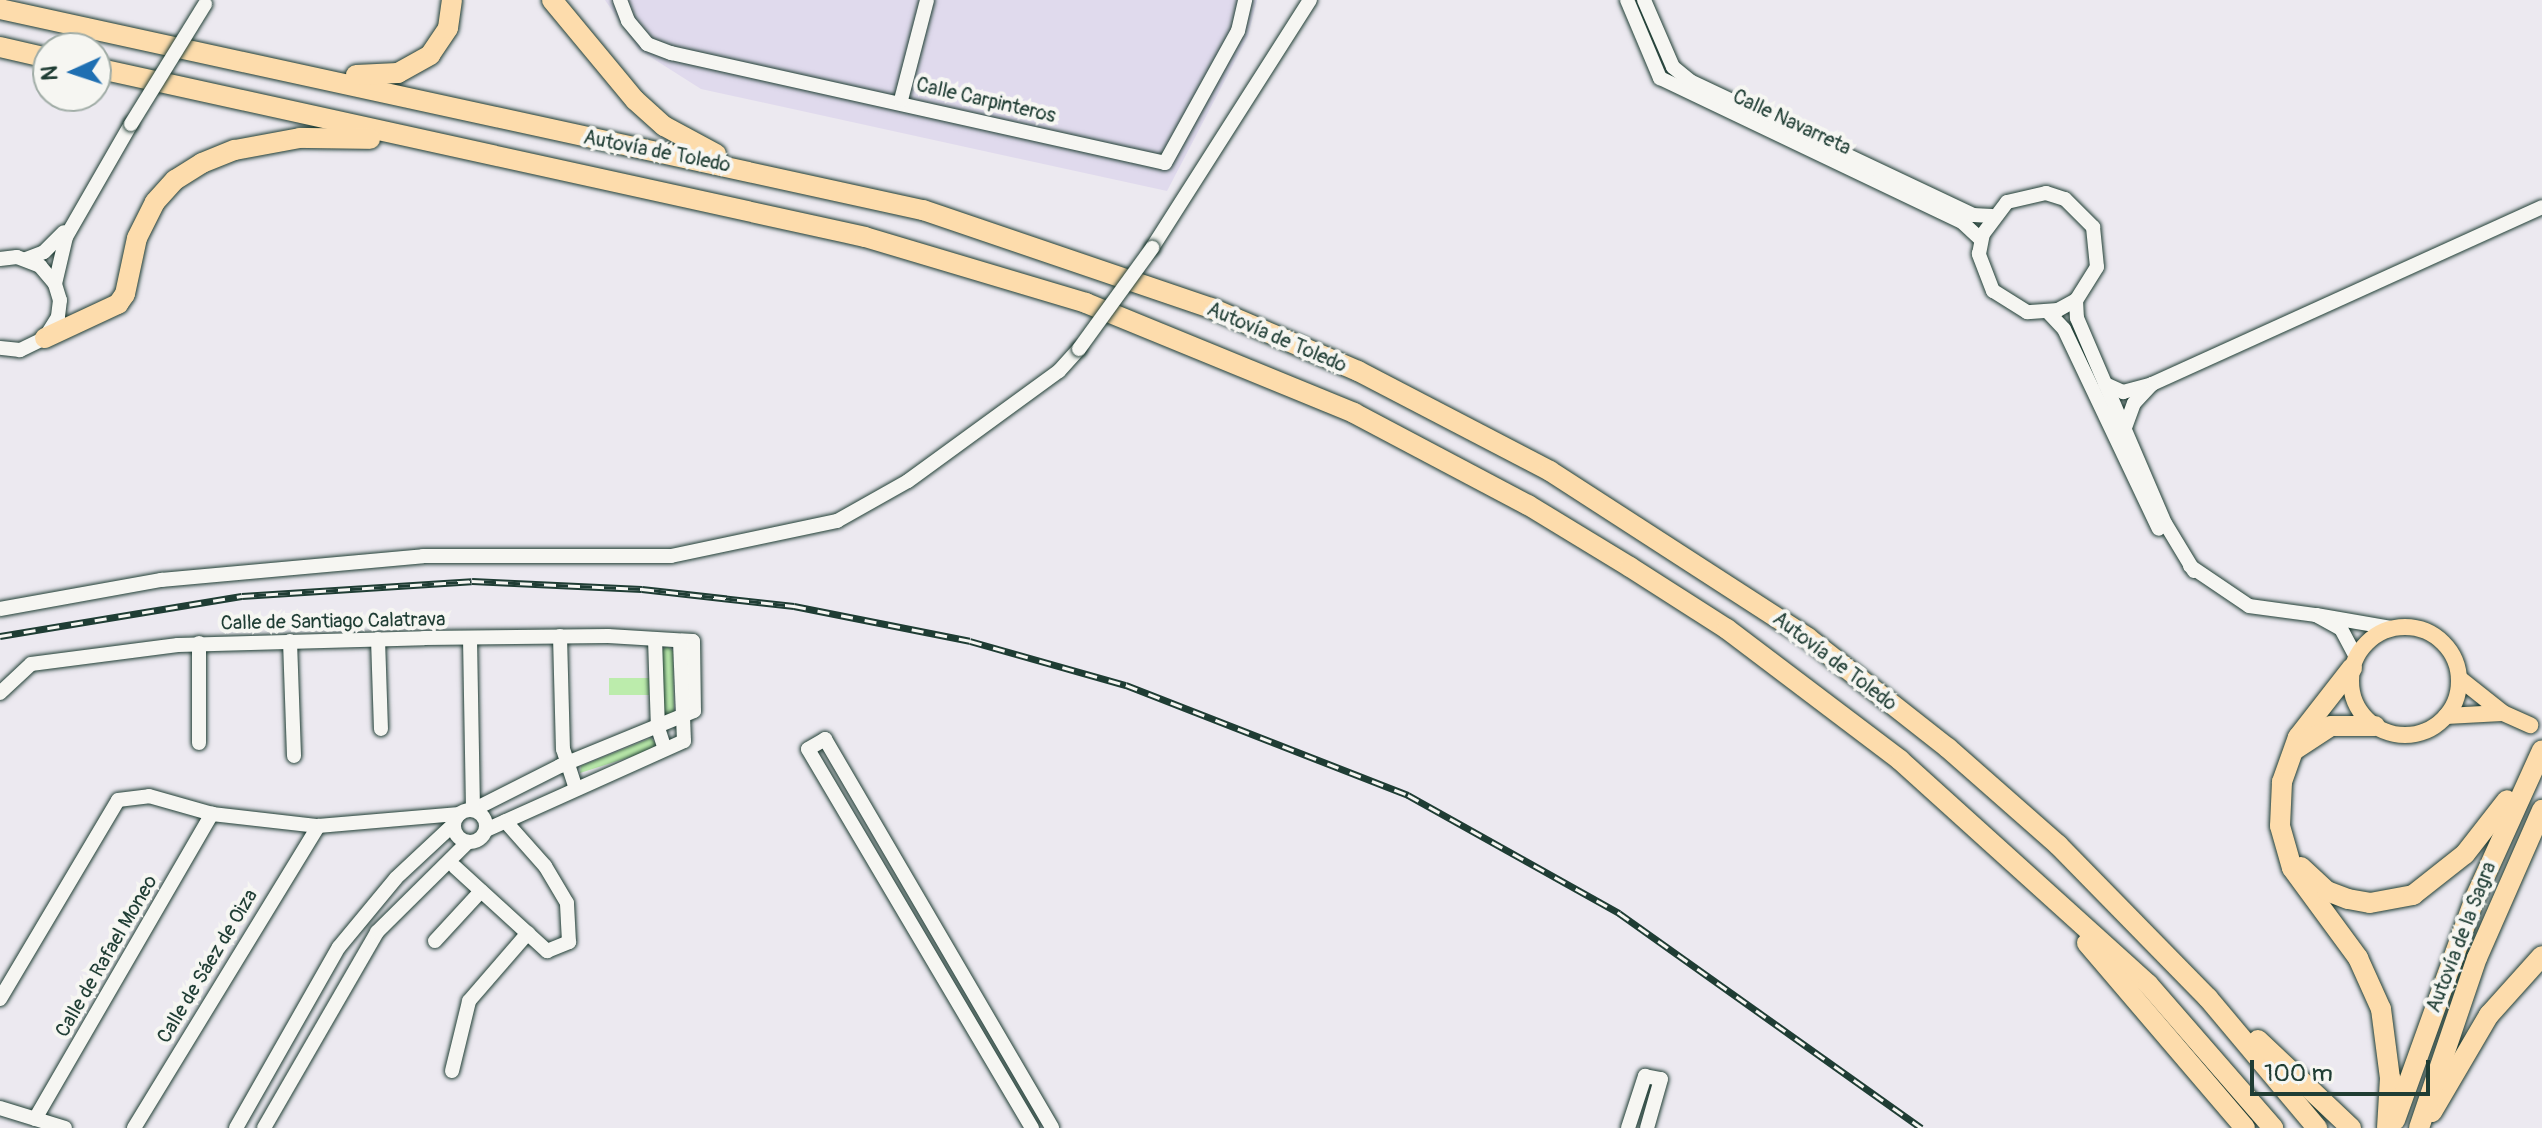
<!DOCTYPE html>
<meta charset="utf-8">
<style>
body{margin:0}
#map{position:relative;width:2542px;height:1128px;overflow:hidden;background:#ece9f0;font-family:Pangolin,sans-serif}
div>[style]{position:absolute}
.built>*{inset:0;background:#e0daed}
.green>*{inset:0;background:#bcecac;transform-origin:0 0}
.roads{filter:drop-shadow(0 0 2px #1f3d34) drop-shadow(0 0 2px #1f3d34)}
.minor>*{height:14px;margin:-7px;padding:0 7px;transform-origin:7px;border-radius:7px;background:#f6f6f2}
.minor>.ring{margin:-7px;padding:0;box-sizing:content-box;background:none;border:14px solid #f6f6f2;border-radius:50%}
.major>*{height:16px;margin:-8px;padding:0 8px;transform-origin:8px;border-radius:8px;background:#fddcac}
.major>.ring{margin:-8px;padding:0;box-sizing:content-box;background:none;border:16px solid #fddcac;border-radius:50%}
.highway>*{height:20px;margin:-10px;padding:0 10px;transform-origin:10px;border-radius:10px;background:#fddcac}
.rail>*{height:7px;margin-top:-3.5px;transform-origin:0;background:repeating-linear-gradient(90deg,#f6f6f2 0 12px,#1f3d34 0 24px);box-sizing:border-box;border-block:2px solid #1f3d34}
.bridges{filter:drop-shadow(0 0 2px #1f3d34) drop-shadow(0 0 2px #1f3d34)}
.minor-bridge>*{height:14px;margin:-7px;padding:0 7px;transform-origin:7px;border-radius:7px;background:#f6f6f2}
span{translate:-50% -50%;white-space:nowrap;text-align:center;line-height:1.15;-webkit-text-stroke:8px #f6f6f2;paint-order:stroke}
.street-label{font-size:20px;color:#1f3d34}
.north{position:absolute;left:32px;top:32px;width:80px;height:80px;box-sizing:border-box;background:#f6f6f2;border:2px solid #a0aca6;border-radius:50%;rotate:267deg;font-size:22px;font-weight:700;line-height:32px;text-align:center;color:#1f3d34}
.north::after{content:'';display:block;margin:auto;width:28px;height:36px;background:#1f6fb2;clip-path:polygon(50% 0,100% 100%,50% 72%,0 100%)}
.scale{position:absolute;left:2250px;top:1060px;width:180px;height:36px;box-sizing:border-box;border:4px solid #1f3d34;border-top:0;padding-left:10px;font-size:24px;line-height:28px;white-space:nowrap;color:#1f3d34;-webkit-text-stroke:6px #f6f6f2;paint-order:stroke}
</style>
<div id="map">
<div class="built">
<i style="clip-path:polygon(605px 0,1257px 0,1248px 36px,1167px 191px,701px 89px,638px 49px)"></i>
</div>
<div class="green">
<i style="clip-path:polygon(667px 646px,673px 651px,674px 717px,664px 717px,662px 650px)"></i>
<i style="left:649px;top:678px;width:17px;height:40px;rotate:90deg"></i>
<i style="clip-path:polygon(651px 738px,656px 744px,649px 751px,580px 773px,581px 766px)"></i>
</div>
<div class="roads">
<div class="minor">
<i style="left:620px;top:0;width:22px;rotate:69deg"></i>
<i style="left:628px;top:21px;width:30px;rotate:50deg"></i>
<i style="left:647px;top:44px;width:26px;rotate:21deg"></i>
<i style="left:671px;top:53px;width:506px;rotate:12.55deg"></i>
<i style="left:1165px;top:163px;width:151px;rotate:-61.1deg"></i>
<i style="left:1238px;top:31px;width:32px;rotate:-77deg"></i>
<i style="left:1627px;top:0;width:85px;rotate:67.1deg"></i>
<i style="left:1660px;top:78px;width:335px;rotate:25.5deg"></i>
<i style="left:1962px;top:222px;width:26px;rotate:43deg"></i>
<i style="left:1644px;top:0;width:73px;rotate:66.6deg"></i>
<i style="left:1673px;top:67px;width:22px;rotate:39deg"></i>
<i style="left:1690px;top:81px;width:313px;rotate:25.3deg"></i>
<i style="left:1973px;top:215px;width:19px;rotate:3deg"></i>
<i style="left:901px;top:100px;width:103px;rotate:-75.4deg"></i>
<i style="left:1152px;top:248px;width:294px;rotate:-57.5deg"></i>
<i style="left:0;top:259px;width:17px;rotate:-7deg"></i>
<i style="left:17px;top:257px;width:25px;rotate:21deg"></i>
<i style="left:40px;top:266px;width:23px;rotate:50deg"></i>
<i style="left:55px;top:284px;width:17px;rotate:73deg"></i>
<i style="left:60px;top:300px;width:17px;rotate:97deg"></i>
<i style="left:58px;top:317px;width:25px;rotate:122deg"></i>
<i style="left:45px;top:338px;width:28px;rotate:154deg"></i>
<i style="left:20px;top:350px;width:20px;rotate:-174deg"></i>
<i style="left:26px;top:259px;width:19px;rotate:-21deg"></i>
<i style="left:44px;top:252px;width:28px;rotate:-45deg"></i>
<i style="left:55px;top:284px;width:48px;rotate:-76.8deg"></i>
<i style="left:66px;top:237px;width:130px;rotate:-60.1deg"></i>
<i style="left:2076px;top:300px;width:21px;rotate:151deg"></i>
<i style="left:2058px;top:310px;width:31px;rotate:176deg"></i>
<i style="left:2027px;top:312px;width:40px;rotate:-148deg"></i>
<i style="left:1993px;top:291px;width:40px;rotate:-111deg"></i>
<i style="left:1979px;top:254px;width:20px;rotate:-79deg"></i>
<i style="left:1983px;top:234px;width:40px;rotate:-53deg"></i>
<i style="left:2007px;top:202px;width:40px;rotate:-13deg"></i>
<i style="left:2046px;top:193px;width:20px;rotate:18deg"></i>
<i style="left:2065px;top:199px;width:40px;rotate:45deg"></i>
<i style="left:2093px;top:227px;width:40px;rotate:84.3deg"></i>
<i style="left:2097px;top:267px;width:39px;rotate:122deg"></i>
<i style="left:2076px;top:300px;width:18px;rotate:87deg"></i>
<i style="left:2077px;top:318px;width:223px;rotate:66.8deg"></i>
<i style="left:2165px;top:523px;width:56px;rotate:58.9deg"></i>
<i style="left:2048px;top:312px;width:23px;rotate:47deg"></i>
<i style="left:2064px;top:329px;width:221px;rotate:64.6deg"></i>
<i style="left:2105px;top:384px;width:20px;rotate:24deg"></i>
<i style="left:2123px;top:392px;width:30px;rotate:-15deg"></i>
<i style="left:2152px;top:384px;width:26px;rotate:133deg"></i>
<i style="left:2134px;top:403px;width:27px;rotate:110deg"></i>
<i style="left:2152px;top:384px;width:428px;rotate:-24.4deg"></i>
<i style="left:2190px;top:566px;width:71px;rotate:34.1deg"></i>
<i style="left:2249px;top:606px;width:68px;rotate:7.7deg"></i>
<i style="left:0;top:609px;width:164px;rotate:-10.2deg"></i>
<i style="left:161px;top:580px;width:263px;rotate:-5.2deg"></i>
<i style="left:423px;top:556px;width:248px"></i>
<i style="left:671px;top:556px;width:170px;rotate:-11.9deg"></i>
<i style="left:837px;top:521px;width:81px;rotate:-29.4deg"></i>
<i style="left:908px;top:481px;width:187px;rotate:-36.1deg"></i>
<i style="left:1059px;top:371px;width:30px;rotate:-48deg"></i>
<i style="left:560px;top:636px;width:113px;rotate:88.5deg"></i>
<i style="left:563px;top:749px;width:39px;rotate:72deg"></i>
<i style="left:378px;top:639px;width:90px;rotate:88.1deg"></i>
<i style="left:655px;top:639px;width:89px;rotate:88.1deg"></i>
<i style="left:658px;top:728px;width:22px;rotate:72deg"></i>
<i style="left:290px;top:641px;width:115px;rotate:88deg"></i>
<i style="left:2356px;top:657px;width:32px;rotate:-118deg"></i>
<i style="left:2341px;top:629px;width:29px;rotate:-151deg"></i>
<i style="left:2316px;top:615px;width:76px;rotate:9.8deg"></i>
<i style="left:0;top:693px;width:42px;rotate:-43.1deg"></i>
<i style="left:31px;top:664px;width:148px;rotate:-7.4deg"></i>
<i style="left:178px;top:645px;width:246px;rotate:-1.6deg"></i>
<i style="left:424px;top:638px;width:184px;rotate:-0.6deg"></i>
<i style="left:608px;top:636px;width:85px;rotate:3.4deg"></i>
<i style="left:693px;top:641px;width:70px;rotate:89.2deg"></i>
<i style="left:694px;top:711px;width:145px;rotate:157.7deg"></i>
<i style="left:560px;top:766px;width:97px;rotate:153.2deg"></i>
<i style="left:473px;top:810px;width:172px;rotate:-91deg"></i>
<i style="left:199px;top:743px;width:100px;rotate:-90deg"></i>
<i class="ring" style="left:454px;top:810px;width:18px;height:18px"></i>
<i style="left:486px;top:830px;width:217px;rotate:-24.2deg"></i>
<i style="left:684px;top:741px;width:100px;rotate:-92.3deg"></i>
<i style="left:455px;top:867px;width:125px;rotate:42.4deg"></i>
<i style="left:547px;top:951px;width:24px;rotate:-22deg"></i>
<i style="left:569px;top:942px;width:39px;rotate:-93deg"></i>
<i style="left:567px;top:903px;width:43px;rotate:-120.7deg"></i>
<i style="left:545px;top:866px;width:60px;rotate:-131.6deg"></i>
<i style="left:435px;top:941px;width:68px;rotate:-47.4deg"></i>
<i style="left:0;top:999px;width:231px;rotate:-59.3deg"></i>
<i style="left:118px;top:800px;width:31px;rotate:-7deg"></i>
<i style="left:149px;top:796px;width:66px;rotate:15.9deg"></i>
<i style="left:212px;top:814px;width:107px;rotate:6.5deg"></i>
<i style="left:318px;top:826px;width:142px;rotate:-4.9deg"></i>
<i style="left:452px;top:1071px;width:72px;rotate:-76.3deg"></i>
<i style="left:469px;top:1001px;width:90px;rotate:-49.1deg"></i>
<i style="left:0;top:1108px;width:68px;rotate:17.1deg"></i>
<i style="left:35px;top:1119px;width:353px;rotate:-59.9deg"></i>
<i style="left:134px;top:1128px;width:354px;rotate:-58.6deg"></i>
<i style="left:236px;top:1128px;width:208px;rotate:-60.4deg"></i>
<i style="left:339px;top:947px;width:89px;rotate:-50.4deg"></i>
<i style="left:396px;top:878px;width:79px;rotate:-43deg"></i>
<i style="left:264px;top:1128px;width:226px;rotate:-60deg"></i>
<i style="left:377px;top:932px;width:128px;rotate:-44.7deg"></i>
<i style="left:1032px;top:1128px;width:440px;rotate:-120.6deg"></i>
<i style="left:808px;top:749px;width:20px;rotate:-30deg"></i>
<i style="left:825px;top:739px;width:450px;rotate:59.7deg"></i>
<i style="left:1628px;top:1128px;width:55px;rotate:-71.9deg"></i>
<i style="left:1645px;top:1076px;width:16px;rotate:11deg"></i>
<i style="left:1661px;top:1079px;width:51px;rotate:105.9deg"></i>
</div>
<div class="major">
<i class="ring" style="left:2351px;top:627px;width:92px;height:92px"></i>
<i style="left:2459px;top:678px;width:56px;rotate:38.5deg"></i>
<i style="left:2503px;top:713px;width:30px;rotate:24deg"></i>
<i style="left:2446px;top:716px;width:56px;rotate:-3.1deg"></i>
</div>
<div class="highway">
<i style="left:552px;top:0;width:130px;rotate:50.3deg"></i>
<i style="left:635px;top:100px;width:39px;rotate:42deg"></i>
<i style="left:664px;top:126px;width:59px;rotate:28.3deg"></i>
<i style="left:0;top:9px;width:945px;rotate:12.29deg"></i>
<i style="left:923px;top:210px;width:304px;rotate:18.8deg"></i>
<i style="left:1211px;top:308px;width:160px;rotate:23.2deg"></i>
<i style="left:1358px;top:371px;width:216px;rotate:27.5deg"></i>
<i style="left:1550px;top:471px;width:307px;rotate:32.9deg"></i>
<i style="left:1808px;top:638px;width:178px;rotate:38.2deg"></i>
<i style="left:1948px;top:748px;width:147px;rotate:41.4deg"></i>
<i style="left:2058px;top:845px;width:214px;rotate:45.6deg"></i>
<i style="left:2208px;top:998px;width:170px;rotate:50deg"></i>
<i style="left:0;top:47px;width:49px;rotate:12.9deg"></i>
<i style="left:96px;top:68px;width:787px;rotate:12.39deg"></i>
<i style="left:865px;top:237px;width:231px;rotate:16.6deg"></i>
<i style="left:1086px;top:303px;width:290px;rotate:22.3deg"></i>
<i style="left:1354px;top:413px;width:197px;rotate:27.9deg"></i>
<i style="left:1528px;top:505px;width:119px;rotate:31.3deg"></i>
<i style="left:1630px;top:567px;width:115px;rotate:32.6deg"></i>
<i style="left:1727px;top:629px;width:217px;rotate:37.1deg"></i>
<i style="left:1900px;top:760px;width:334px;rotate:42.1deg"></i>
<i style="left:2148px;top:984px;width:191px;rotate:49deg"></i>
<i style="left:356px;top:75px;width:42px;rotate:-2.7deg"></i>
<i style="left:398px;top:73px;width:37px;rotate:-29deg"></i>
<i style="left:430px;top:55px;width:32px;rotate:-56deg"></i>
<i style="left:448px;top:28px;width:28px;rotate:-82deg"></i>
<i style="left:45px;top:338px;width:81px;rotate:-25deg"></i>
<i style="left:118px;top:304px;width:12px;rotate:-55deg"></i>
<i style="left:125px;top:294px;width:57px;rotate:-77.9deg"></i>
<i style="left:137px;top:238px;width:40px;rotate:-63.4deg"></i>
<i style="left:155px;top:202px;width:30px;rotate:-48deg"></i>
<i style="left:175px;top:180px;width:32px;rotate:-32deg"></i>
<i style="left:202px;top:163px;width:35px;rotate:-22deg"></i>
<i style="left:235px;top:150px;width:66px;rotate:-10.5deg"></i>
<i style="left:300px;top:138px;width:70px;rotate:0.8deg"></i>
<i style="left:2352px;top:668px;width:88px;rotate:128deg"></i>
<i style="left:2298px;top:737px;width:48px;rotate:109.6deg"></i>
<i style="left:2282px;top:782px;width:44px;rotate:92.6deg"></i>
<i style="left:2280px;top:826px;width:44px;rotate:74.1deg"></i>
<i style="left:2292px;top:868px;width:112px;rotate:53.7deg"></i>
<i style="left:2358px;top:958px;width:56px;rotate:65.7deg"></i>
<i style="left:2381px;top:1009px;width:70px;rotate:82.6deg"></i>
<i style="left:2390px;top:1078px;width:50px;rotate:93.4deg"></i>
<i style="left:2296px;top:749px;width:42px;rotate:-33.3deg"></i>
<i style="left:2331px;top:726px;width:44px"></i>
<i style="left:2301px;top:867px;width:35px;rotate:43deg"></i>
<i style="left:2327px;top:891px;width:22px;rotate:21deg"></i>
<i style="left:2348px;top:899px;width:22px;rotate:10deg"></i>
<i style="left:2370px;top:903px;width:44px;rotate:-10.5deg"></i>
<i style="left:2413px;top:895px;width:66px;rotate:-38.3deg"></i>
<i style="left:2465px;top:854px;width:68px;rotate:-52.1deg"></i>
<i style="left:2087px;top:943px;width:243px;rotate:49.5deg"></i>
<i style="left:2258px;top:1040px;width:128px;rotate:43.4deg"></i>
<i style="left:2432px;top:1112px;width:113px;rotate:-59.6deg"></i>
<i style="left:2489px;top:1015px;width:79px;rotate:-48.1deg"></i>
<i style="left:2395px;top:1120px;width:236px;rotate:-70.2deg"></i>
<i style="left:2475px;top:898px;width:162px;rotate:-65.6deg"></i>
<i style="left:2419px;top:1128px;width:180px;rotate:-71.2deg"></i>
<i style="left:2477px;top:958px;width:162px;rotate:-66.3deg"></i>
</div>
</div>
<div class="rail">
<i style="left:0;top:636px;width:245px;rotate:-9.4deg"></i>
<i style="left:242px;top:596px;width:230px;rotate:-3.7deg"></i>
<i style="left:472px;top:581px;width:170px;rotate:2.7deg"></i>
<i style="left:642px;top:589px;width:153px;rotate:6.4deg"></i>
<i style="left:794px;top:606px;width:179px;rotate:11.2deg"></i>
<i style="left:970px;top:641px;width:162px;rotate:15.8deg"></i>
<i style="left:1126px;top:685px;width:303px;rotate:21.3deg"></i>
<i style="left:1408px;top:795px;width:242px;rotate:29.2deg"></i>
<i style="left:1619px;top:913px;width:371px;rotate:35.4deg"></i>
</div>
<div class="bridges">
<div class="minor-bridge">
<i style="left:131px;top:124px;width:141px;rotate:-58.3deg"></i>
<i style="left:1079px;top:349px;width:125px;rotate:-54.1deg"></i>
</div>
</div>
<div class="street-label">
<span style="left:986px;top:100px;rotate:13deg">Calle Carpinteros</span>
<span style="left:1792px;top:122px;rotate:25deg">Calle Navarreta</span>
<span style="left:657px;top:151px;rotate:11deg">Autovía de Toledo</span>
<span style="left:1277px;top:337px;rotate:23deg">Autovía de Toledo</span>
<span style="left:333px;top:621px;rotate:-1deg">Calle de Santiago Calatrava</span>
<span style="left:1835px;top:661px;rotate:37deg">Autovía de Toledo</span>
<span style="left:2461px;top:937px;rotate:-69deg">Autovía de la Sagra</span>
<span style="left:106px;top:956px;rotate:-60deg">Calle de Rafael Moneo</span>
<span style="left:207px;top:966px;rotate:-59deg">Calle de Sáez de Oiza</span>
</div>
<div class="north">N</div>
<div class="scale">100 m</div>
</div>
